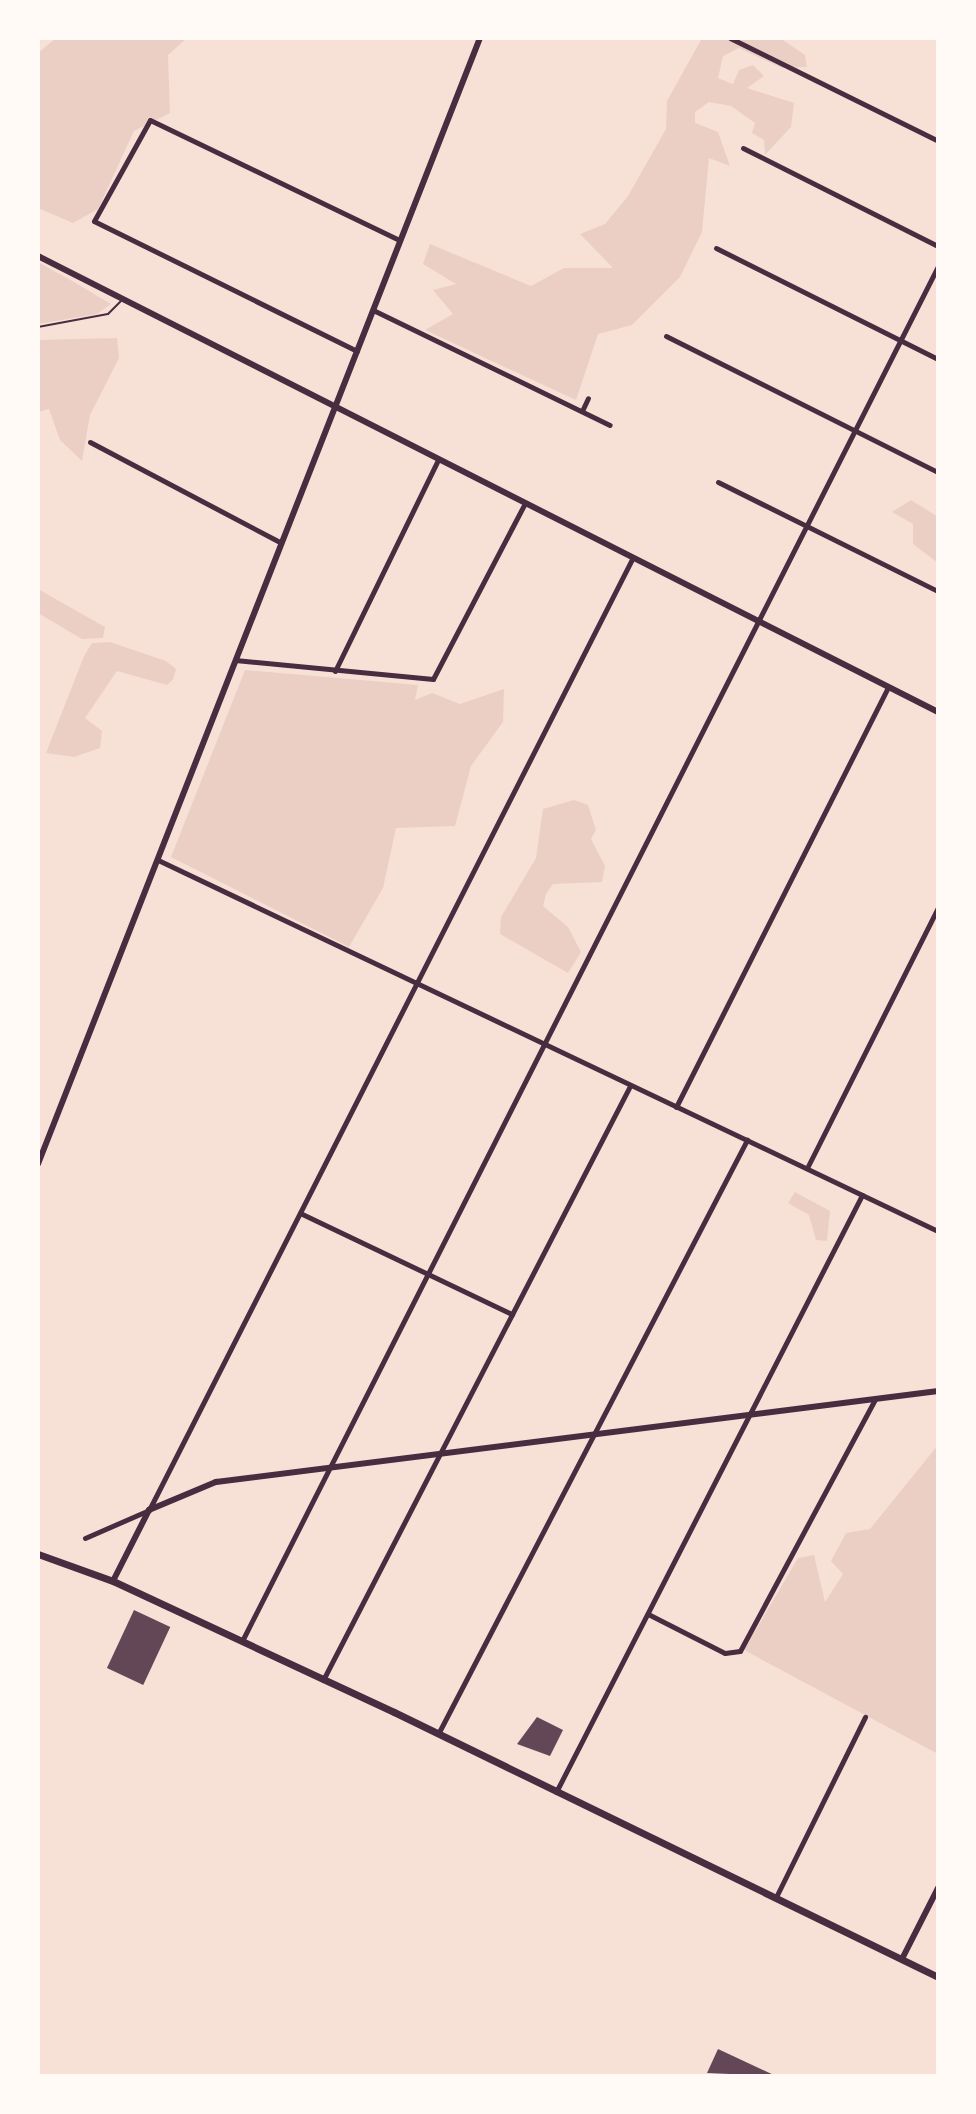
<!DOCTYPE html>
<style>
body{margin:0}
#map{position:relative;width:976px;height:2114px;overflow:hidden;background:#f7e1d7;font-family:Lato,sans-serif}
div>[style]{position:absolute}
.green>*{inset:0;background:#ebcfc5}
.building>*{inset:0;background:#644757;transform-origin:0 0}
.service>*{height:2px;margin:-1px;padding:0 1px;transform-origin:1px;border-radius:1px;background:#4a2c40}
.minor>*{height:5px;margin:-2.5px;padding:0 2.5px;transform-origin:2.5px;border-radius:2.5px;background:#4a2c40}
.tertiary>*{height:6px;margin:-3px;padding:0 3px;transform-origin:3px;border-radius:3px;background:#4a2c40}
.primary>*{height:7px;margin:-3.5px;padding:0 3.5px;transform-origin:3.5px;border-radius:3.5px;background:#4a2c40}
span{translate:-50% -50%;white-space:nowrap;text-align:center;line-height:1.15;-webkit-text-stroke:7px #fffaf5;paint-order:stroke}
.frame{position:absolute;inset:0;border:40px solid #fffaf5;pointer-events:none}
</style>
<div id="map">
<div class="green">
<i style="clip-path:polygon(56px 38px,187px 38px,168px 55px,170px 113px,134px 131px,98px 209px,73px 223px,38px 208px,38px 53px)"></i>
<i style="clip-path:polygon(702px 38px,780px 38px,805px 55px,807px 67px,782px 68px,739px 48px,723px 56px,718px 78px,733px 84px,739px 70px,753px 65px,764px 76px,747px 88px,794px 103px,791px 127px,765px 155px,764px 140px,752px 133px,755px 123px,731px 106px,709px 102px,695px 112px,695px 123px,718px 132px,730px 166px,709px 158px,702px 232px,680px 277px,632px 325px,598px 334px,576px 400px,425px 330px,453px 314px,433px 290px,456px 284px,423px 264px,430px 244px,531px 286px,564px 268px,613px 268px,580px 234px,605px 224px,628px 196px,666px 129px,667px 101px)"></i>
<i style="clip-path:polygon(38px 262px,74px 282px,111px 304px,97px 314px,38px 324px)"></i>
<i style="clip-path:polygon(117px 338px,119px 358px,90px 415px,82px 461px,60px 440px,49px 409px,38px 412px,38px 340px)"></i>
<i style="clip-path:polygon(911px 500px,938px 517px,938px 563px,913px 544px,913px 524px,892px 512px)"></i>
<i style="clip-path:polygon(38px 589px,105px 627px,103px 638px,82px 639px,38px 613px)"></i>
<i style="clip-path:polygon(110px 642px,166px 661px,176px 669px,173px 679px,167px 685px,117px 671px,85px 718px,102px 731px,100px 748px,74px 757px,46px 753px,84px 656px,92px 643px)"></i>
<i style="clip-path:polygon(245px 670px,418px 685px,415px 700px,432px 693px,460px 704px,504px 689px,503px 722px,471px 766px,455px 826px,396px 828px,383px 888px,349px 947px,171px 857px)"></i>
<i style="clip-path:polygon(574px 800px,588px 805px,596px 830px,591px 839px,605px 866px,602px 882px,553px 884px,546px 894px,543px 906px,568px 927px,581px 952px,568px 973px,500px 934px,501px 917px,536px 858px,543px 809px)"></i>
<i style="clip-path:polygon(795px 1192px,830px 1211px,827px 1241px,816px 1240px,809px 1215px,788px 1203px)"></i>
<i style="clip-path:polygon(938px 1445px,938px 1754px,744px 1650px,798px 1558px,814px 1555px,825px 1602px,843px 1574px,831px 1561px,846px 1533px,870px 1529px)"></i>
</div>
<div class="building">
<i style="left:134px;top:1610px;width:40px;height:64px;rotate:25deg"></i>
<i style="clip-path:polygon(537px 1717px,563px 1730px,550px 1756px,517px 1744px)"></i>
<i style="clip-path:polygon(718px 2049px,776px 2076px,707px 2073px)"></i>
</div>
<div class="service">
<i style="left:38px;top:327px;width:71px;rotate:-10.5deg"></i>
<i style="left:108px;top:314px;width:18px;rotate:-45deg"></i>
</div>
<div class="minor">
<i style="left:730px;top:38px;width:232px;rotate:26.3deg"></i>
<i style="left:743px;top:148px;width:218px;rotate:26.7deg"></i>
<i style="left:716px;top:248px;width:248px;rotate:26.6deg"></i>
<i style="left:373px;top:310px;width:263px;rotate:25.9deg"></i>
<i style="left:666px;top:336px;width:304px;rotate:26.6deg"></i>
<i style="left:357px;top:351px;width:293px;rotate:-153.7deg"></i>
<i style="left:94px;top:221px;width:115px;rotate:-61deg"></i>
<i style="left:150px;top:120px;width:276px;rotate:25.7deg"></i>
<i style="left:582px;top:411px;width:14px;rotate:-65deg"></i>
<i style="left:90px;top:442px;width:215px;rotate:27.8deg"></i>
<i style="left:718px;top:482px;width:246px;rotate:26.4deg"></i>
<i style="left:235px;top:660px;width:199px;rotate:5.5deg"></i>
<i style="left:433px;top:679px;width:196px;rotate:-62.4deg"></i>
<i style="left:335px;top:671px;width:233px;rotate:-64deg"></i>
<i style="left:158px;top:860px;width:864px;rotate:25.44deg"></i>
<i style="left:676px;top:1107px;width:470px;rotate:-63.2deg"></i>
<i style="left:807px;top:1168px;width:292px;rotate:-63.3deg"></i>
<i style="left:300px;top:1213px;width:235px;rotate:25.5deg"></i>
<i style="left:85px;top:1538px;width:70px;rotate:-23.6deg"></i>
<i style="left:149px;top:1510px;width:1067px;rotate:-63.07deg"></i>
<i style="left:648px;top:1614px;width:86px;rotate:26.9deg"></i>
<i style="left:725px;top:1653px;width:15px;rotate:-8deg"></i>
<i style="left:740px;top:1651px;width:286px;rotate:-61.8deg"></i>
<i style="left:242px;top:1641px;width:1541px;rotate:-63.15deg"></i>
<i style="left:323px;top:1680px;width:669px;rotate:-62.67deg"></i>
<i style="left:438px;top:1734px;width:670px;rotate:-62.52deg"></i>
<i style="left:556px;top:1792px;width:671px;rotate:-62.86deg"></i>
<i style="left:776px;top:1897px;width:201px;rotate:-63.7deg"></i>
</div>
<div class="tertiary">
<i style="left:38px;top:256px;width:1009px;rotate:26.87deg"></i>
<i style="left:38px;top:1164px;width:1210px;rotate:-68.57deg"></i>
<i style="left:113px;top:1581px;width:80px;rotate:-63.1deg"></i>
<i style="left:149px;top:1510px;width:73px;rotate:-22.7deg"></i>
<i style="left:216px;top:1482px;width:728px;rotate:-7.18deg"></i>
<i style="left:902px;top:1959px;width:80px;rotate:-63.1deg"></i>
</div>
<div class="primary">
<i style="left:38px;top:1554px;width:80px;rotate:19.8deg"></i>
<i style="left:113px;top:1581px;width:310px;rotate:25deg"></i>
<i style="left:394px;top:1712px;width:605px;rotate:25.97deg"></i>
</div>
<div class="frame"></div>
</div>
